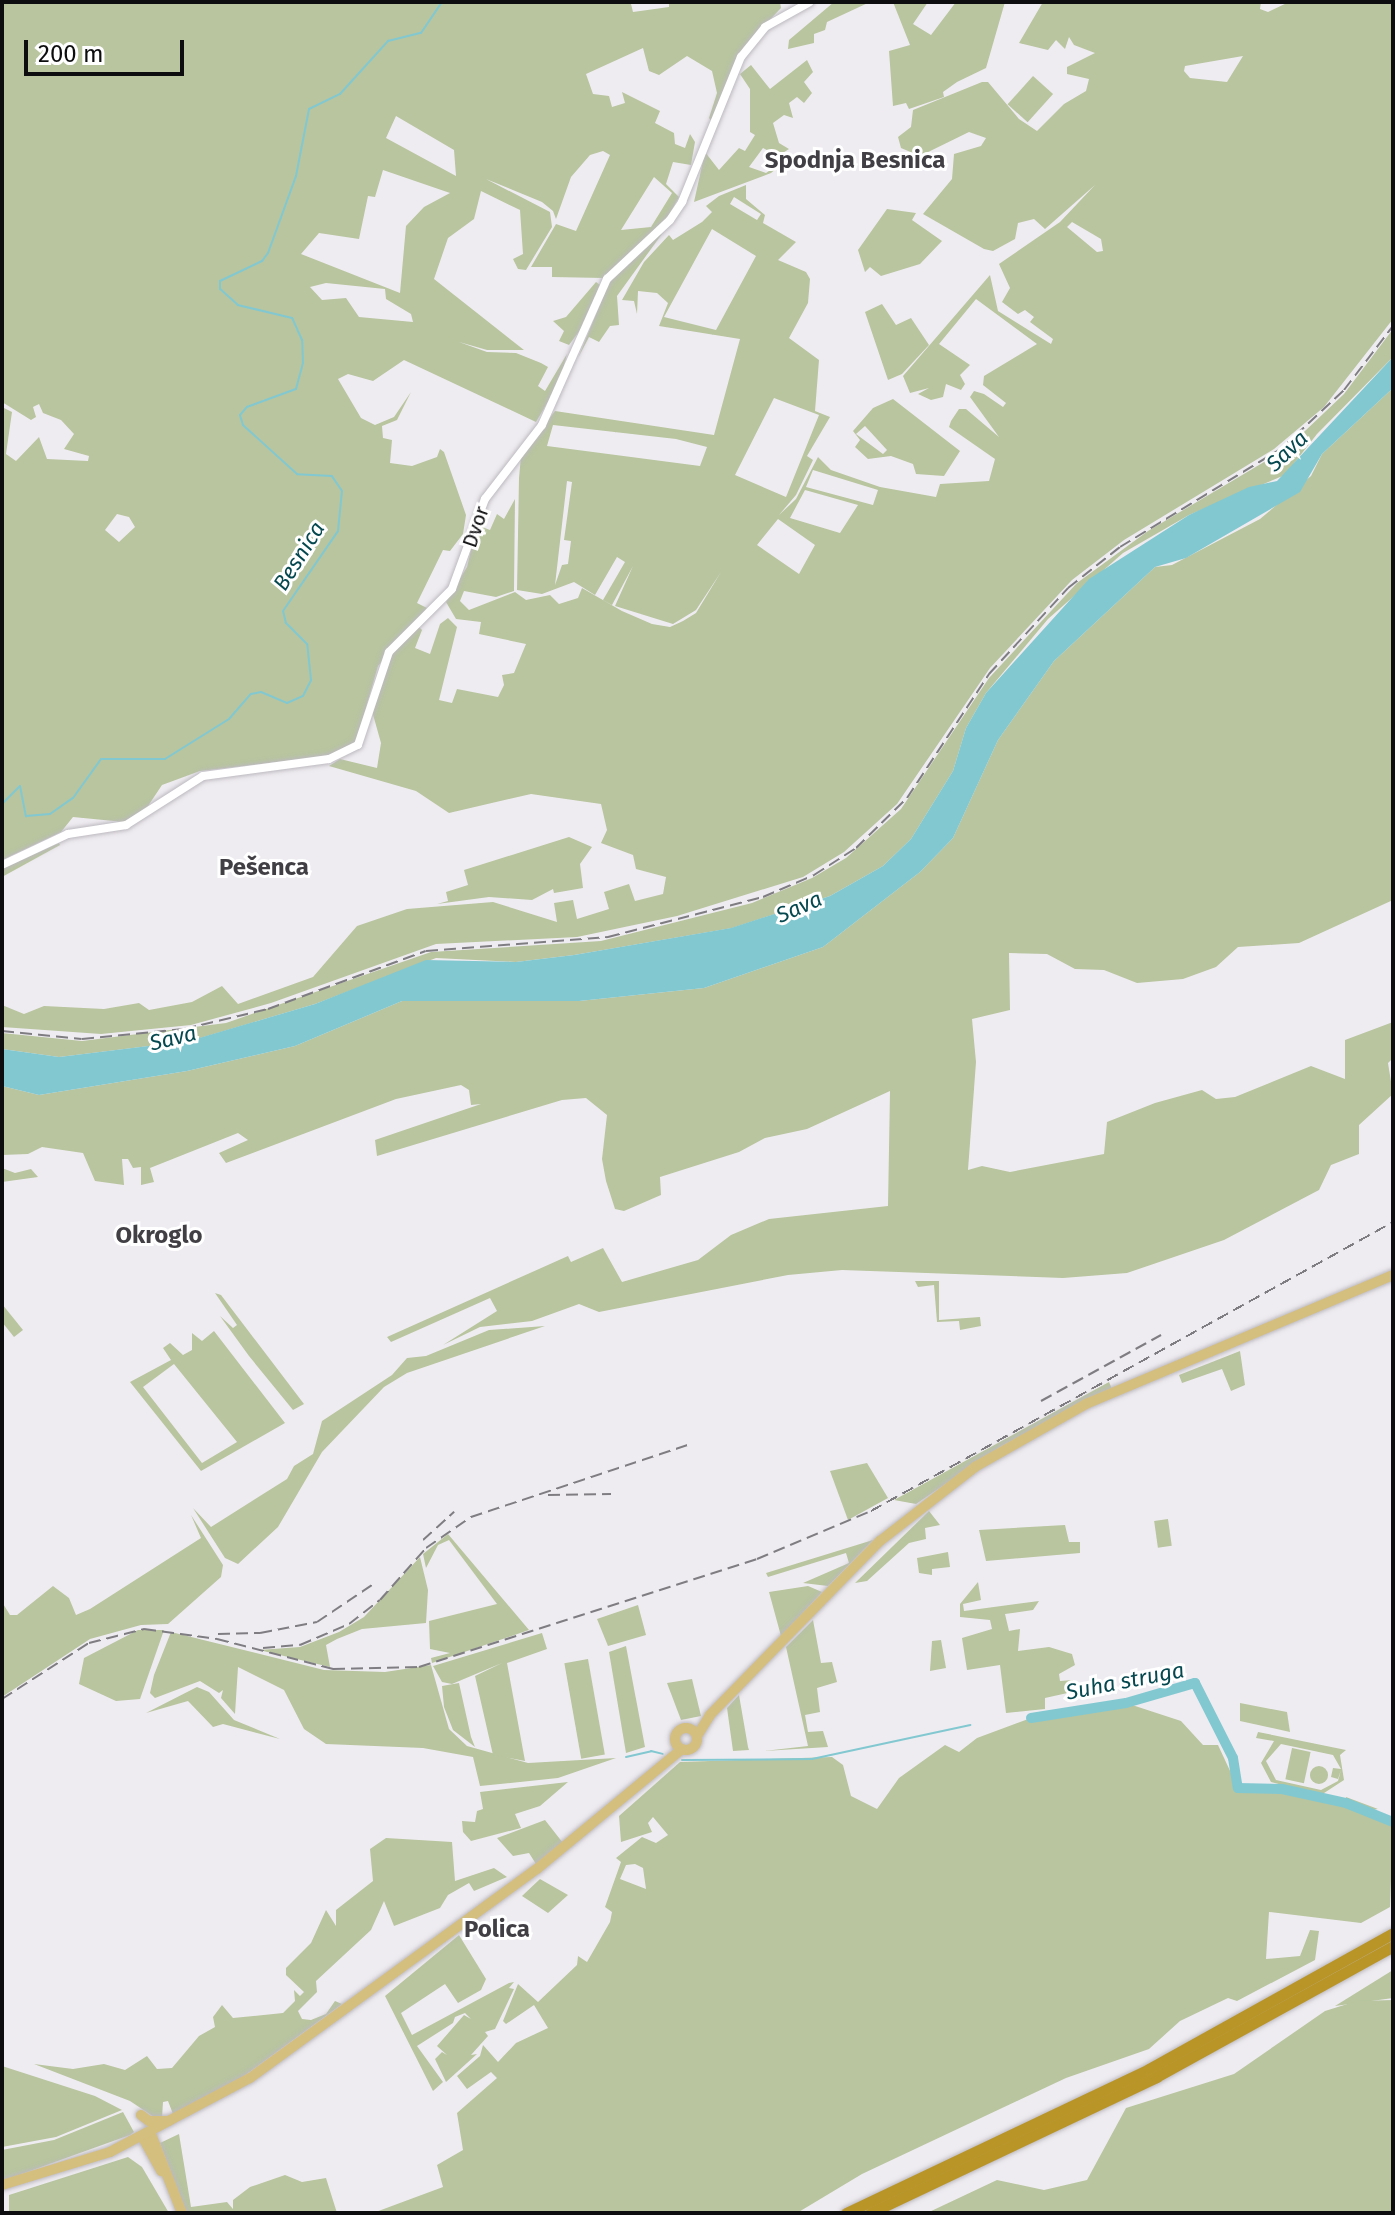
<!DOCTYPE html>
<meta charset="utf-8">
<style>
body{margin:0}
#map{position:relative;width:1395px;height:2215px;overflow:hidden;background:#efecf1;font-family:"Fira Sans",sans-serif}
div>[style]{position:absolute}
.green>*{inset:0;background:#b8c59f;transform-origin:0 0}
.round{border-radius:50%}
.water>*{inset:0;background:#82c8d1}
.stream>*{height:2px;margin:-1px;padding:0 1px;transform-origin:1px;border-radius:1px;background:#82c8d1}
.river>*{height:10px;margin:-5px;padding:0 5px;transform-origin:5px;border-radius:5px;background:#82c8d1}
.roads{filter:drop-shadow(0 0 2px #bcb9bf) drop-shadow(0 0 2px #bcb9bf)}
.minor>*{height:8px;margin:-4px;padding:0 4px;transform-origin:4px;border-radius:4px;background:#fff}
.major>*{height:10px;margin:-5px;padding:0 5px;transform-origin:5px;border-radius:5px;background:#d5bf7e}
.major>.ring{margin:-5px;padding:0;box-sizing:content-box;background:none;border:10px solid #d5bf7e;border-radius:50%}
.highway>*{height:11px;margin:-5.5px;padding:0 5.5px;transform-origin:5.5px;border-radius:5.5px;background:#b99528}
.rail>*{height:2px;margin-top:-1px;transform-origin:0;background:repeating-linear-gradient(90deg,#7f7d81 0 12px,transparent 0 18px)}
span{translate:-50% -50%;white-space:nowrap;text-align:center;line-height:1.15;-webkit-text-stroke:6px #fff;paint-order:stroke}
.street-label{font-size:20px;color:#0d0c0e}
.water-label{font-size:22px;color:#06484f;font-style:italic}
.quarter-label{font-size:24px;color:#423f44;font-weight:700}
.frame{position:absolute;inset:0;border:4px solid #0d0c0e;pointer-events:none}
.scale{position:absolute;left:24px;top:40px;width:160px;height:36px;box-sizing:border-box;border:4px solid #0d0c0e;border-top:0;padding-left:10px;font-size:24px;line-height:28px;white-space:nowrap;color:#0d0c0e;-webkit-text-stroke:6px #fff;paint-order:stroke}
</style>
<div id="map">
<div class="green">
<i style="clip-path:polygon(evenodd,2px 2px,650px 2px,631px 4px,633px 12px,669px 7px,669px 2px,780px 2px,781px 8px,744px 47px,713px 123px,709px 118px,717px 93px,712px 71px,687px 56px,659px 75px,649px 71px,643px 48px,586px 74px,593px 94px,609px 96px,612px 107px,625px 103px,622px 92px,660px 111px,655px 123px,674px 133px,675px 144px,685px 148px,690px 134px,695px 142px,691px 165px,673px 162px,666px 184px,679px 197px,667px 218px,604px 278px,552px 277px,552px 267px,531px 267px,556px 224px,576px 231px,610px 155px,603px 151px,590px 155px,571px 177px,556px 219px,553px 211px,542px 202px,486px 179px,550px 212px,552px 227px,526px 270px,518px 269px,513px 259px,523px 254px,520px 210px,481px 191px,474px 219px,448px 238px,434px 279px,524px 350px,487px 350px,459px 342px,487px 352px,516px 353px,541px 363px,548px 367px,538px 386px,545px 391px,567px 354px,560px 381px,536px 422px,404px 360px,373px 381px,348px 374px,338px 379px,361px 418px,375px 425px,394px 417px,411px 392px,397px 420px,382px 426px,383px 438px,392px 440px,390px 463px,412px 466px,437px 457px,440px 449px,444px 452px,466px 515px,463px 534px,450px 551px,443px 550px,417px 603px,427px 608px,378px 666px,356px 742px,329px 756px,200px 771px,162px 785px,148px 806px,124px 822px,73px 817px,61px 832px,2px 860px,2px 407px,12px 412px,6px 454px,16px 461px,39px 437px,47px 459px,88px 461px,89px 456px,64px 449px,74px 434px,61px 420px,43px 413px,39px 404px,33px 407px,36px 417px,31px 420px,2px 402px,2px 2px,396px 116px,454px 150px,456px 176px,386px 138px,396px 116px,2px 2px,383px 170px,450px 193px,424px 207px,406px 226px,400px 293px,301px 254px,319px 233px,359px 239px,368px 196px,375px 197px,383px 170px,2px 2px,654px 177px,672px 193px,651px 227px,621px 230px,654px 177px,2px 2px,326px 283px,385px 289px,386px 299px,411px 314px,413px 322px,359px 317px,346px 298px,322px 300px,310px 287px,326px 283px,2px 2px,117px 514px,129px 517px,135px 527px,119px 542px,105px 530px,117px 514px)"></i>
<i style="clip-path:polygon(834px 2px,870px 2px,827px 22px,825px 30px,814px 34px,814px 43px,788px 49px,789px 40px)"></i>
<i style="clip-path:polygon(893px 2px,928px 2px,913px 24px,931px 35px,956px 2px,1005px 2px,986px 68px,957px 82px,943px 92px,944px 97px,909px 109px,906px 103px,893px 106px,889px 51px,910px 45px)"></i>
<i style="clip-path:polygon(evenodd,1043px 2px,1261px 2px,1260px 9px,1268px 12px,1289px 2px,1393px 2px,1393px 319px,1324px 407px,1274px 449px,1124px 540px,1072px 580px,990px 668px,897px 804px,844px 852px,803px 877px,677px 916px,577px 937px,436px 944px,271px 1003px,191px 1025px,101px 1034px,2px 1027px,2px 1005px,24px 1014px,44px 1006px,104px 1009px,139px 1003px,149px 1010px,192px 1002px,222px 986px,238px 1004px,313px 977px,357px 926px,407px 909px,493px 902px,557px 922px,554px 903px,573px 900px,577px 919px,609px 909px,604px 892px,629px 884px,635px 901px,663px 894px,666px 877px,636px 869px,633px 855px,601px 843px,607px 830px,601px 804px,531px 794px,449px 813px,416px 791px,329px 766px,340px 759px,377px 768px,381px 743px,372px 711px,394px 650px,418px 626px,422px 630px,415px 648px,430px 654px,440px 624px,448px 618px,457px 627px,439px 700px,452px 703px,457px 689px,498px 697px,504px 685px,502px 675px,514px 673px,526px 644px,479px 634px,481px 622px,456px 619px,446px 602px,467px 567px,477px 525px,490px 530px,497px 514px,504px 519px,515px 499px,514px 591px,496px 597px,464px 591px,460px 601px,469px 610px,515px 592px,526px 600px,550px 595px,559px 604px,578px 598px,582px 588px,622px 611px,652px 624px,670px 627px,683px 621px,696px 613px,721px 572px,696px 610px,673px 624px,615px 606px,633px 566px,612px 605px,603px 600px,625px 562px,617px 557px,595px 595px,574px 582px,542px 594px,517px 590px,519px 478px,521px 456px,555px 411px,714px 435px,740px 339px,659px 326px,668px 303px,657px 293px,638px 291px,637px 314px,634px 301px,622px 300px,644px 262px,669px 235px,673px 240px,702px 222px,712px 212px,706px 206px,719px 196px,746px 185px,746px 199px,765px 215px,763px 223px,796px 242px,778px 260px,806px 272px,810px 279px,808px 303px,789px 338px,819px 360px,815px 411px,830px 417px,807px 456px,813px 460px,796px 495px,779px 515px,796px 499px,818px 457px,831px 470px,880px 487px,936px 497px,940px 484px,989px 481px,995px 459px,949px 427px,951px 421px,959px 409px,966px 409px,999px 437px,970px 397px,974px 391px,984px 394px,1003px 407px,1006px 403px,983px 385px,984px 376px,1037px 344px,976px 299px,939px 344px,970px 365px,960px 375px,965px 384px,961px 390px,946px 384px,943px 397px,931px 400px,918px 394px,929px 388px,910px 393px,903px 376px,990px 275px,998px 311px,1051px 344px,1053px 339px,1030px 322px,1034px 317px,1025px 310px,1018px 314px,1002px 302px,1010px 288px,999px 264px,1060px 222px,1095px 185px,1045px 229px,1034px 219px,1018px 223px,1015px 239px,993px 251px,984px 249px,923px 214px,952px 179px,954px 154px,981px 146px,986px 138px,969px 132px,920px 156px,901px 148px,898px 137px,911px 127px,913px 110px,982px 82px,988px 82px,1019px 119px,1037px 131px,1064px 104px,1086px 91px,1089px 79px,1067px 74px,1067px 67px,1095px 53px,1074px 45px,1069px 37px,1065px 49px,1056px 40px,1048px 50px,1019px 43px,1043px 2px,1243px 56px,1227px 82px,1190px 78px,1184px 71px,1185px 66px,1243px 56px,1043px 2px,734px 197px,761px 214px,757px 220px,730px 204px,734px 197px,1043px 2px,1072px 222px,1101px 239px,1103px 251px,1097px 252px,1067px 227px,1072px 222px,1043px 2px,712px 229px,756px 256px,716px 330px,664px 317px,712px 229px,1043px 2px,774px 398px,819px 415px,786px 497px,735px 475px,774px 398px,1043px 2px,553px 425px,676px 439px,707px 447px,700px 466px,547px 446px,553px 425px,1043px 2px,813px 470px,878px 490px,873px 505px,806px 487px,813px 470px,1043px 2px,567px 481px,572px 482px,564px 540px,571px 541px,568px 564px,562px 565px,555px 585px,567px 481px,1043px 2px,805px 490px,858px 505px,840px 533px,790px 518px,805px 490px,1043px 2px,778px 519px,815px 545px,799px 574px,757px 545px,778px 519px)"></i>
<i style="clip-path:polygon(807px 60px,813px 72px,804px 82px,812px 93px,804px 103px,797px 97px,789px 103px,793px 118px,784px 115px,773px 123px,779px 143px,789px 149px,778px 156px,763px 148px,749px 167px,766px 173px,794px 154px,771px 173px,694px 202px,705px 152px,719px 170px,739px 148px,745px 151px,755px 135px,750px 132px,750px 89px,740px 74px,751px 65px,770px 89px)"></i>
<i style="left:1033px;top:76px;width:27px;height:38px;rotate:42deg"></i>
<i style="clip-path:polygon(887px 209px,916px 213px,912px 220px,942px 241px,920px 264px,881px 276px,870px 267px,865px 272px,858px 250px)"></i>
<i style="clip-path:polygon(664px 231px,617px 296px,619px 325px,610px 326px,599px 342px,589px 337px,578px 358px,609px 283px)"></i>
<i style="clip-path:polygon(596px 282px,600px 285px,583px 326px,569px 345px,559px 341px,564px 331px,553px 321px,566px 317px)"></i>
<i style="clip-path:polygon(882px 304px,896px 325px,911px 318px,929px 345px,902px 374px,888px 380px,865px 312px)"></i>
<i style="clip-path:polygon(1393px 329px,1393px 357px,1317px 434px,1285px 475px,1189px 515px,1123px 553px,1048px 619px,986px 693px,966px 728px,953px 771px,911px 839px,883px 866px,830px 896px,732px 928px,574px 955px,516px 962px,436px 958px,315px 1004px,190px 1041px,59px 1057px,2px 1049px,2px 1033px,82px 1041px,226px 1023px,431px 952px,601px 941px,752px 903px,812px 878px,846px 858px,901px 809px,989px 678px,1077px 583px,1148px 531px,1286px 449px,1344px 394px)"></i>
<i style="clip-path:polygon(1393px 388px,1393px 900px,1299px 943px,1238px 947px,1216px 967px,1183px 979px,1137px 983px,1104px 970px,1075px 969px,1047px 954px,1009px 953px,1010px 1010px,972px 1019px,976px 1062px,968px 1170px,982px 1166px,1010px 1172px,1104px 1154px,1107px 1122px,1155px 1103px,1202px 1090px,1216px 1099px,1235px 1097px,1311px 1066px,1345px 1079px,1345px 1040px,1393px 1022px,1393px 1058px,1388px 1063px,1393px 1094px,1359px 1125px,1359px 1154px,1331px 1165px,1319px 1190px,1224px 1240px,1127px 1273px,1063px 1278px,842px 1270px,788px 1275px,599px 1312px,579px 1304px,532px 1321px,480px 1327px,443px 1345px,497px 1311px,490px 1298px,391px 1342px,387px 1337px,568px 1256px,571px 1262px,603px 1248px,622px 1282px,698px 1260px,731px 1235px,769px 1219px,888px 1206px,890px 1091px,807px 1129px,765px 1138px,739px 1152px,660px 1177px,661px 1195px,624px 1211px,615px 1209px,606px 1181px,602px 1159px,607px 1115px,586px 1098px,562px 1100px,377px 1156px,375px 1140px,481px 1104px,471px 1105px,469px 1090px,461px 1085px,396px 1099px,226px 1163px,219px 1153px,248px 1140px,238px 1133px,150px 1168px,154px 1182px,141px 1185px,141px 1167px,133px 1168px,128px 1159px,122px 1159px,124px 1185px,95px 1181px,83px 1153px,42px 1147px,28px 1154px,2px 1155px,2px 1086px,39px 1095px,187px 1071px,295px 1046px,402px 1001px,579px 1001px,704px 988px,823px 947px,920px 872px,953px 838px,998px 740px,1054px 661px,1155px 567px,1172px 565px,1260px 519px,1311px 476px,1322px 454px)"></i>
<i style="clip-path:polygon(evenodd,893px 399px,960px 451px,944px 476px,916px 474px,913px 464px,891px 456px,868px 459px,855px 447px,860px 440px,853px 431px,873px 408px,893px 399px,865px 426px,887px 450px,883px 454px,856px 434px,865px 426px)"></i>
<i style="clip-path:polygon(569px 837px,592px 847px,580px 864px,583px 888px,554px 893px,553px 889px,532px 900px,489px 897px,437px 904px,448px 901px,446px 892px,468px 885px,464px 870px)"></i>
<i style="clip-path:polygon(59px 843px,60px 845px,2px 877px,2px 869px)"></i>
<i style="clip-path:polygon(2px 1168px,15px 1173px,31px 1169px,38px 1177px,2px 1182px)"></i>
<i style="clip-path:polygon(915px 1281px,939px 1281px,939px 1320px,980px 1317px,981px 1326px,960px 1330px,959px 1321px,937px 1322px,934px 1285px,918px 1287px)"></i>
<i style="clip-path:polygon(215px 1293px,221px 1295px,304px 1404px,293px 1410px,249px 1356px,220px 1316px,233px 1328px,237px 1325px)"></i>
<i style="clip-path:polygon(2px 1304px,23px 1330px,14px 1337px,2px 1322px)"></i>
<i style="clip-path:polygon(545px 1326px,407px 1373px,384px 1387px,322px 1452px,278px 1527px,238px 1564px,225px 1558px,193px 1508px,211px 1527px,287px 1479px,294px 1466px,313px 1454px,322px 1421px,392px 1375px,407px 1358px,426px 1356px,489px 1330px)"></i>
<i style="clip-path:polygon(evenodd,214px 1331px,285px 1423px,201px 1471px,130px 1382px,171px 1360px,163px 1348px,170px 1343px,183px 1355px,192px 1350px,192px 1333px,202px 1341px,214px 1331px,174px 1364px,237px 1442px,202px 1463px,143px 1387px,174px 1364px)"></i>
<i style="clip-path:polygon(1240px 1351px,1245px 1385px,1231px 1391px,1222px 1369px,1182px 1383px,1179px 1375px)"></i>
<i style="clip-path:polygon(1109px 1382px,1112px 1389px,1001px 1446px,916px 1504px,894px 1500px)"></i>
<i style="clip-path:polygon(867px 1463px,888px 1498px,848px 1520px,830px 1471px)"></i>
<i style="clip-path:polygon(929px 1511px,940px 1525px,925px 1528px,926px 1539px,909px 1543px,867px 1581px,855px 1583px)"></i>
<i style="clip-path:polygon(191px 1515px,223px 1565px,221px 1577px,168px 1624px,141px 1625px,90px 1639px,2px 1697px,2px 1602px,10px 1615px,17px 1615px,53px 1586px,69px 1598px,76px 1615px,90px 1609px,201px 1538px)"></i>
<i style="left:1168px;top:1519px;width:27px;height:14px;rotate:82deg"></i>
<i style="clip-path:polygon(1065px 1525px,1069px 1542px,1080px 1542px,1080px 1553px,986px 1561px,979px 1530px)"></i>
<i style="clip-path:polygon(448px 1534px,529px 1630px,432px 1663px,431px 1658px,450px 1653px,430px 1649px,429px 1621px,497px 1604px,449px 1540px,438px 1545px,426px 1568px,423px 1554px)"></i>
<i style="clip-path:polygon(873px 1540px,828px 1586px,803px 1583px,849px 1563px,846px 1553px,768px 1577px,766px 1573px)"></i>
<i style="clip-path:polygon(948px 1552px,950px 1567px,932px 1569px,932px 1575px,919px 1573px,917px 1558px)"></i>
<i style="clip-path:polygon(420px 1557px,428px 1590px,426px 1623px,362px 1629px,337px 1639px,326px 1645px,330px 1667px,259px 1650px,300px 1647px,339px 1632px,364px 1617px)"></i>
<i style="clip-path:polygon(978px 1582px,981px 1600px,963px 1604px,964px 1611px,1039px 1601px,1033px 1610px,1005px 1614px,1009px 1631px,1020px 1629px,1018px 1651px,1049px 1647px,1072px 1654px,1075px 1665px,1059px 1674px,1060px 1681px,1073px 1680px,1072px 1692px,1045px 1698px,1045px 1709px,1006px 1713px,1000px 1665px,967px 1670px,962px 1638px,992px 1629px,990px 1620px,960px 1617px,960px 1604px)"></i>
<i style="clip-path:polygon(808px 1586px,822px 1592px,781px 1636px,769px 1592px)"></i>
<i style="clip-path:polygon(638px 1605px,646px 1635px,608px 1646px,597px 1619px)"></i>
<i style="clip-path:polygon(813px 1620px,821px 1663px,832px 1662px,837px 1682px,817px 1688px,820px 1712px,805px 1715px,808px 1732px,823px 1731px,828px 1747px,764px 1751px,808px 1746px,786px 1647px)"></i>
<i style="clip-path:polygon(138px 1630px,164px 1630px,140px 1699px,116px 1701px,79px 1684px,84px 1658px)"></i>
<i style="clip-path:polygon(171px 1632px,324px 1670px,385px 1672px,431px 1665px,449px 1729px,467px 1746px,528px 1763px,616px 1758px,558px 1778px,480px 1786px,473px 1757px,423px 1748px,326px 1744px,304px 1729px,284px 1690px,238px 1667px,235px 1714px,221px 1698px,223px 1690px,219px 1693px,200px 1681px,155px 1698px,150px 1693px,154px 1675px)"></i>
<i style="clip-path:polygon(542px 1633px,547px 1649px,507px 1663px,525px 1761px,493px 1755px,475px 1676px,502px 1663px,452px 1684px,442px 1682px,433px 1666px)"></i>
<i style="clip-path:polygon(941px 1640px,946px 1668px,930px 1671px,932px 1641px)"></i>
<i style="clip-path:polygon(626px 1646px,645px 1747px,626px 1753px,609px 1652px)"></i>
<i style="left:588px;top:1659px;width:97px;height:24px;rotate:80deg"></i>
<i style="clip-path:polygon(692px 1679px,701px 1716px,681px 1720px,667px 1683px)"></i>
<i style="clip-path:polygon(459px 1683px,471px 1737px,475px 1747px,453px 1730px,444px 1707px,442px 1686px)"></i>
<i style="clip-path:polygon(197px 1687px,209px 1692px,234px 1720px,280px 1739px,223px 1724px,213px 1727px,188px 1701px,146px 1713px)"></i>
<i style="clip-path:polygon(739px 1695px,748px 1747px,749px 1750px,733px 1751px,727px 1708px)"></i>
<i style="clip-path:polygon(evenodd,1126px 1703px,1181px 1721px,1203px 1745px,1218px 1745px,1238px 1788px,1282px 1789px,1345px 1803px,1346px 1797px,1378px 1809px,1365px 1811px,1393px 1823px,1390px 1907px,1361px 1923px,1269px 1912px,1266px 1959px,1300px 1956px,1310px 1930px,1319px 1931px,1315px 1960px,1237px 2001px,1228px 1998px,1180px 2021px,1149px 2049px,1066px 2078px,862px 2174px,797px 2213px,373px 2213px,443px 2187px,437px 2165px,463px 2150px,457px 2113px,497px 2078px,491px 2072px,467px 2089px,457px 2076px,480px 2056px,483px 2045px,498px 2062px,516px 2043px,548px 2028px,534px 2005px,506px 2024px,503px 2021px,518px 1984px,538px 2002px,577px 1965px,578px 1956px,587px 1962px,610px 1922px,612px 1912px,605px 1907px,621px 1862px,616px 1858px,642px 1837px,656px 1843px,668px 1835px,653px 1817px,648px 1823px,652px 1832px,621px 1842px,619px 1816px,680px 1762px,832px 1757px,843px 1765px,851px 1796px,877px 1809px,899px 1778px,945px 1745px,959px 1752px,977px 1738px,1031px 1718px,1126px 1703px,635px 1864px,643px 1868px,646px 1889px,620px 1879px,626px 1865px,635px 1864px)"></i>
<i style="clip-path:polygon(1240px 1703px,1287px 1712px,1290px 1732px,1240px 1721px)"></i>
<i style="clip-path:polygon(evenodd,1258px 1732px,1346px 1750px,1340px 1755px,1344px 1780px,1321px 1795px,1271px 1782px,1261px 1763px,1274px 1741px,1256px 1738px,1258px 1732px,1281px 1744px,1333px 1755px,1341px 1769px,1333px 1768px,1331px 1777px,1338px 1779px,1341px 1770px,1338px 1781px,1321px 1790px,1276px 1780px,1266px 1761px,1281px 1744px)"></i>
<i style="left:1292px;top:1748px;width:19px;height:32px;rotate:12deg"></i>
<i class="round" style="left:1310px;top:1766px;width:18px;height:18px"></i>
<i style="clip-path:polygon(568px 1782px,540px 1806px,515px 1814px,521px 1828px,471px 1841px,463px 1832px,462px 1821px,475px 1822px,477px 1811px,483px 1809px,480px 1792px)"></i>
<i style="clip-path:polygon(545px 1820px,563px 1843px,536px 1864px,529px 1853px,513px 1856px,497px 1838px)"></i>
<i style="clip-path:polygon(386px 1838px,452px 1842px,455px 1881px,494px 1868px,507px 1877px,474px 1891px,469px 1883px,448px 1895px,440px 1908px,394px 1926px,384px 1901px,371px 1930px,316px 1981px,317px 1992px,298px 2011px,302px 2019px,311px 2020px,326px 2014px,335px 2001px,342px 2004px,241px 2078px,173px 2114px,168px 2101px,163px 2102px,162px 2118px,157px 2119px,130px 2101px,34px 2064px,73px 2069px,104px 2064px,125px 2070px,147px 2056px,157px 2069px,172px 2068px,199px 2036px,215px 2027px,213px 2017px,222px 2005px,233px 2018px,283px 2013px,295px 2001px,294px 1990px,300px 1996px,304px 1992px,286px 1975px,286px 1968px,311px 1943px,326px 1910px,336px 1926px,336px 1910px,373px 1881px,370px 1849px)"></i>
<i style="clip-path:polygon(540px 1879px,568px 1895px,548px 1913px,522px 1896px)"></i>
<i style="clip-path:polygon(459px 1935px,486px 1979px,481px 1990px,458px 2003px,445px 1984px,401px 2013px,412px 2035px,509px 1983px,514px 1982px,509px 1988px,514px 1989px,495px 2029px,485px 2032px,488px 2036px,471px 2055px,477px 2054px,446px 2082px,435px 2059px,442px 2052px,447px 2055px,437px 2046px,464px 2015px,471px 2019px,465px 2013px,455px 2017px,453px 2023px,417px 2046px,443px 2082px,433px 2091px,385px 1996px)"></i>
<i style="clip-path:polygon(1393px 1970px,1393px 1998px,1335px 2006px)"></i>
<i style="clip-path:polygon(1393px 2000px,1393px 2213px,927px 2213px,997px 2180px,1044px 2190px,1087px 2180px,1126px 2108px,1234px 2074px,1325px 2011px,1357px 2001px)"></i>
<i style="clip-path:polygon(2px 2066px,95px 2096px,122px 2110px,56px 2137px,2px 2147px)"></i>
<i style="clip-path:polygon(123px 2112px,134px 2132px,130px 2135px,2px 2181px,2px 2150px,54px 2140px)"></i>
<i style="clip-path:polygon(179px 2134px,191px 2207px,227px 2202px,233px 2209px,233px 2200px,250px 2187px,285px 2175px,302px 2182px,326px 2178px,337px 2213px,186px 2213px,160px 2143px)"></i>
<i style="clip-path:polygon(128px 2157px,142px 2167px,169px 2213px,9px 2213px,9px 2195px)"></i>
</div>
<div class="water">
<i style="clip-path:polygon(1393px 357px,1393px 388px,1322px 454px,1300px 492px,1186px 558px,1155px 567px,1054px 661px,998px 740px,953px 838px,920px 872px,823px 947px,704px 988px,579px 1001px,402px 1001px,295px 1046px,187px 1071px,39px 1095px,2px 1086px,2px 1049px,59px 1057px,189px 1041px,315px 1004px,426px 960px,516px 962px,574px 955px,731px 928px,830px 896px,883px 866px,911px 839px,953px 771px,966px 728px,986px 693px,1089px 579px,1189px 515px,1249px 487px,1277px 481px)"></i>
</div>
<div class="stream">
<i style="left:2px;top:804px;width:25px;rotate:-45deg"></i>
<i style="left:20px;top:786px;width:31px;rotate:79deg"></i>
<i style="left:26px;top:816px;width:24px;rotate:-5deg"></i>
<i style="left:50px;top:814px;width:28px;rotate:-35deg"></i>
<i style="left:73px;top:798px;width:48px;rotate:-54.3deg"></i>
<i style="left:101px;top:759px;width:64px"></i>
<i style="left:165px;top:759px;width:75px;rotate:-32deg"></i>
<i style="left:229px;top:719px;width:33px;rotate:-49deg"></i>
<i style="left:251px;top:694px;width:10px;rotate:-11deg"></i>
<i style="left:261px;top:692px;width:28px;rotate:23deg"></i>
<i style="left:287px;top:703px;width:17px;rotate:-24deg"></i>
<i style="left:303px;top:696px;width:18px;rotate:-63deg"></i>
<i style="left:311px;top:680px;width:36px;rotate:-96deg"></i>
<i style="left:307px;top:644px;width:30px;rotate:-135deg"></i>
<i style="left:286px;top:623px;width:12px;rotate:-104deg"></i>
<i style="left:283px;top:611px;width:97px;rotate:-55.5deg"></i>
<i style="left:338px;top:531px;width:40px;rotate:-84.3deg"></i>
<i style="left:342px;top:491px;width:18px;rotate:-124deg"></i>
<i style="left:332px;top:476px;width:35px;rotate:-177deg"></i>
<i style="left:297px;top:474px;width:73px;rotate:-137.8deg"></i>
<i style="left:243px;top:425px;width:10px;rotate:-107deg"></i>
<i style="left:240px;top:415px;width:11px;rotate:-49deg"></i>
<i style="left:247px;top:407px;width:52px;rotate:-20.2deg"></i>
<i style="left:296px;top:389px;width:27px;rotate:-75deg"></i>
<i style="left:303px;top:363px;width:23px;rotate:-92deg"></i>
<i style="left:302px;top:340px;width:24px;rotate:-114deg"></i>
<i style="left:292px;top:318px;width:56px;rotate:-166.5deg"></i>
<i style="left:238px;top:305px;width:24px;rotate:-138deg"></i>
<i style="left:220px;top:289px;width:8px;rotate:-90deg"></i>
<i style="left:220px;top:281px;width:47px;rotate:-25.5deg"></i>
<i style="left:262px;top:261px;width:10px;rotate:-53deg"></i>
<i style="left:268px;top:253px;width:82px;rotate:-70deg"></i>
<i style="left:296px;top:176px;width:68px;rotate:-79deg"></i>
<i style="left:309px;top:109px;width:34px;rotate:-26deg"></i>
<i style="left:340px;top:94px;width:72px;rotate:-47.8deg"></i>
<i style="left:388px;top:41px;width:34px;rotate:-14deg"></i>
<i style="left:421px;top:33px;width:37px;rotate:-56deg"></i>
<i style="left:626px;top:1757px;width:26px;rotate:-13deg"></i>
<i style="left:651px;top:1751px;width:12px;rotate:14deg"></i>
<i style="left:682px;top:1760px;width:130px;rotate:-0.4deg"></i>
<i style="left:812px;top:1759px;width:162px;rotate:-12.1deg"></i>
</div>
<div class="river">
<i style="left:1031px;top:1718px;width:96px;rotate:-9deg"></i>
<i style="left:1126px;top:1703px;width:72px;rotate:-16.2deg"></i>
<i style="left:1195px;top:1683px;width:84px;rotate:63.1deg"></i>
<i style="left:1233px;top:1758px;width:30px;rotate:81deg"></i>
<i style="left:1238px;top:1788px;width:44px;rotate:1.3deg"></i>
<i style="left:1282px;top:1789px;width:66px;rotate:12.3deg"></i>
<i style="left:1346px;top:1803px;width:51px;rotate:22deg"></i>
</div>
<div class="roads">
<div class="minor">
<i style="left:2px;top:865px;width:73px;rotate:-25.2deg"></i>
<i style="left:68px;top:834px;width:59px;rotate:-8.8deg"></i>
<i style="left:126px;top:825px;width:91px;rotate:-32.5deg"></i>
<i style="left:203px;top:776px;width:127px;rotate:-7.7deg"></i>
<i style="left:329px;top:759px;width:32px;rotate:-26deg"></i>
<i style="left:358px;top:745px;width:98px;rotate:-71.6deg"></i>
<i style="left:389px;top:652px;width:89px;rotate:-45deg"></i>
<i style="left:452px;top:589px;width:96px;rotate:-69.9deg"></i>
<i style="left:485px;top:499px;width:93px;rotate:-52.4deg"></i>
<i style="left:542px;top:425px;width:160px;rotate:-66deg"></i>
<i style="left:607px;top:279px;width:86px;rotate:-43.1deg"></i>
<i style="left:670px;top:220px;width:22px;rotate:-56deg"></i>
<i style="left:682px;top:202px;width:157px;rotate:-67.9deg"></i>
<i style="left:741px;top:57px;width:38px;rotate:-51deg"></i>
<i style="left:765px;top:27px;width:51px;rotate:-29.1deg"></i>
</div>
<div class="major">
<i class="ring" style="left:675px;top:1728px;width:12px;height:12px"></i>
<i style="left:697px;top:1736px;width:25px;rotate:-58deg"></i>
<i style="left:710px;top:1715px;width:243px;rotate:-45.7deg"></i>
<i style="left:880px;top:1541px;width:120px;rotate:-37.9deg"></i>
<i style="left:975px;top:1467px;width:128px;rotate:-29.6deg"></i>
<i style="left:1086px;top:1404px;width:333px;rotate:-22.8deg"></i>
<i style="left:141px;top:2115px;width:10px;rotate:37deg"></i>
<i style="left:149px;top:2121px;width:20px"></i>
<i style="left:151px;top:2134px;width:85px;rotate:68.6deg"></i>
<i style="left:143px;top:2138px;width:38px;rotate:61deg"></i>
<i style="left:2px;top:2185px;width:113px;rotate:-17deg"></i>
<i style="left:110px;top:2152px;width:158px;rotate:-27.9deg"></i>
<i style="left:250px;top:2078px;width:355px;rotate:-36.1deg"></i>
<i style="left:537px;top:1869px;width:188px;rotate:-39.6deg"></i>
</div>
<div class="highway">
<i style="left:846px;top:2213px;width:335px;rotate:-25.4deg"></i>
<i style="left:1149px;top:2069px;width:279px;rotate:-29.1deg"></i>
<i style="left:870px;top:2213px;width:317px;rotate:-25.4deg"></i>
<i style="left:1156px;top:2077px;width:271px;rotate:-28.9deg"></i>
</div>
</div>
<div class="rail">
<i style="left:2px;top:1031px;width:80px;rotate:5.7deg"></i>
<i style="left:82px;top:1039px;width:102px;rotate:-5.6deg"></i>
<i style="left:184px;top:1029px;width:86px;rotate:-13.4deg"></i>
<i style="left:268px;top:1009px;width:168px;rotate:-20.2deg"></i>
<i style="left:426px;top:951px;width:183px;rotate:-4.4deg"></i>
<i style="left:608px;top:937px;width:160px;rotate:-14.5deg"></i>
<i style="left:763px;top:897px;width:56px;rotate:-23.3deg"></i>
<i style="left:814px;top:875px;width:50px;rotate:-32.7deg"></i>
<i style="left:856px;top:848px;width:71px;rotate:-44.4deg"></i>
<i style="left:907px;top:798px;width:149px;rotate:-56.5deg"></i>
<i style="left:989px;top:674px;width:117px;rotate:-47.4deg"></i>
<i style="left:1068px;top:588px;width:66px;rotate:-38.3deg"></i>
<i style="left:1120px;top:547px;width:190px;rotate:-31.4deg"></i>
<i style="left:1282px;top:448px;width:85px;rotate:-43.1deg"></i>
<i style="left:1344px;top:390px;width:81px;rotate:-52.6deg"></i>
<i style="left:1041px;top:1401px;width:137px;rotate:-28.8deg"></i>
<i style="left:548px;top:1495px;width:63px;rotate:-0.9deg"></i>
<i style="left:423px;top:1540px;width:42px;rotate:-42.1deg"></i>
<i style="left:218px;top:1634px;width:42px;rotate:-1.4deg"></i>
<i style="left:260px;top:1633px;width:58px;rotate:-10.9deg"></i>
<i style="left:317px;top:1622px;width:66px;rotate:-33.9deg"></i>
<i style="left:263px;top:1648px;width:37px;rotate:-5deg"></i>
<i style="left:300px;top:1645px;width:53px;rotate:-23.2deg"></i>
<i style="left:349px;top:1624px;width:39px;rotate:-38deg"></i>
<i style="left:380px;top:1600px;width:69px;rotate:-48.5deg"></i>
<i style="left:426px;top:1548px;width:55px;rotate:-34.6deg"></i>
<i style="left:471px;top:1517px;width:229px;rotate:-18.4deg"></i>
<i style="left:2px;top:1699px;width:103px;rotate:-32.8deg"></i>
<i style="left:89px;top:1643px;width:57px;rotate:-14.3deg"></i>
<i style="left:144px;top:1629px;width:74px;rotate:7.8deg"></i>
<i style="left:217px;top:1639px;width:120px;rotate:14.5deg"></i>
<i style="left:333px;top:1669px;width:86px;rotate:-1.3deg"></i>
<i style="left:419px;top:1667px;width:355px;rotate:-17.7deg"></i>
<i style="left:757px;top:1559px;width:124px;rotate:-22.8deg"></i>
<i style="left:871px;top:1511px;width:597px;rotate:-28.97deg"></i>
</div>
<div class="street-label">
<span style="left:476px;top:527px;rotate:-71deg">Dvor</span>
</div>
<div class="water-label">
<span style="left:1287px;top:451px;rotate:-44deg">Sava</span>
<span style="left:299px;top:556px;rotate:-58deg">Besnica</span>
<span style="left:799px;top:907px;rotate:-24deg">Sava</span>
<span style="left:173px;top:1038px;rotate:-14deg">Sava</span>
<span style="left:1125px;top:1681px;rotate:-11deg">Suha struga</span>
</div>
<div class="quarter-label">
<span style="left:855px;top:161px">Spodnja Besnica</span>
<span style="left:264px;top:868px">Pešenca</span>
<span style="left:159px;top:1236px">Okroglo</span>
<span style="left:497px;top:1930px">Polica</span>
</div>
<div class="frame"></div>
<div class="scale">200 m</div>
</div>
